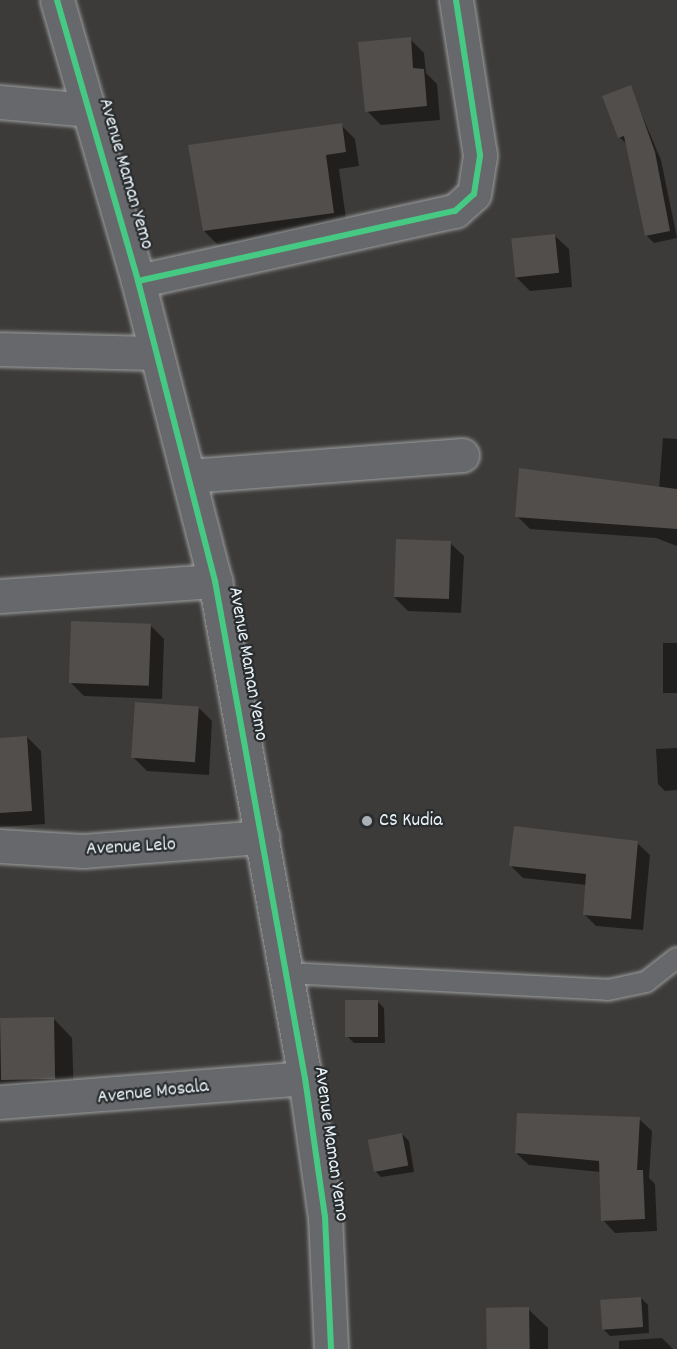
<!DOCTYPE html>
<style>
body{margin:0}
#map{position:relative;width:677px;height:1349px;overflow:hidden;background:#3c3b39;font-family:Dekko,sans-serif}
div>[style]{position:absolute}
.shadow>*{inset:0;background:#0007;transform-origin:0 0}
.building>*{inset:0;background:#514e4b;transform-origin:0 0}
.roads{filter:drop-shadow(0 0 2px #9d9f9f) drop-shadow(0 0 2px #9d9f9f)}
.service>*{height:20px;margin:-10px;padding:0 10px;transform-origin:10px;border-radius:10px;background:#66686b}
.minor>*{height:33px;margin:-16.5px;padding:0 16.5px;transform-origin:16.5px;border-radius:16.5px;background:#66686b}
.tertiary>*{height:33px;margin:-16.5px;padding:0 16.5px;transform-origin:16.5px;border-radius:16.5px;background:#66686b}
.cycleway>*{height:6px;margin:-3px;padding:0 3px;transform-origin:3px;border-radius:3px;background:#46c982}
.dots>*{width:16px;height:16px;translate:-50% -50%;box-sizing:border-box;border:3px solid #2a2d2e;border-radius:50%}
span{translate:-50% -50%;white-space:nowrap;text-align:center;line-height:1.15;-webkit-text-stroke:4.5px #2a2d2e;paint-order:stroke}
.street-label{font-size:20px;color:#e8f1f8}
.poi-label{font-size:20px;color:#e8f1f8}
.left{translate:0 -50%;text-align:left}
</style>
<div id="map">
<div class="shadow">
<i style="clip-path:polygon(410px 39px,424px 53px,426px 73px,437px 84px,440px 120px,381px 125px,367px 111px)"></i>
<i style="clip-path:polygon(630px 87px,661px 160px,677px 238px,654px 243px,647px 236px,627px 144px,619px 137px)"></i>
<i style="clip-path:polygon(341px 125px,355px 139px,359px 166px,339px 169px,347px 226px,218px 245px,204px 231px)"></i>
<i style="clip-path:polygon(555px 236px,569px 249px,572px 287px,530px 291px,516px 277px)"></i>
<i style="clip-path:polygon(663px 438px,677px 439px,677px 546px,656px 538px,530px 529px,517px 516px,659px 489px)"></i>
<i style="clip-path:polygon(450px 543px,464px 556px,461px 613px,408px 611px,394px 597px)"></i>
<i style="clip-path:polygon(150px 625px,164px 639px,162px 699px,84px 696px,70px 682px)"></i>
<i style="left:663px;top:643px;width:14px;height:50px"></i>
<i style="clip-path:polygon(198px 707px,212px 721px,209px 775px,147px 771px,133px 757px)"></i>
<i style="clip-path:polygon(27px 737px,41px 751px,45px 824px,0 827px,0 739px)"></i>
<i style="clip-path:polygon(677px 748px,677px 790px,665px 791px,658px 784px,656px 749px)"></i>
<i style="clip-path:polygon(637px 843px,650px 855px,643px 930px,596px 926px,584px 914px,587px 885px,523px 878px,511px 866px)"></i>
<i style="clip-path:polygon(377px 1001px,384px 1008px,385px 1043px,354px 1043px,347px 1036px)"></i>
<i style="clip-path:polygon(53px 1018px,72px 1038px,74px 1098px,0 1107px,0 1020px)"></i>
<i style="clip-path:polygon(639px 1119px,652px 1131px,649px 1178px,655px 1184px,657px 1231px,615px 1233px,603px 1220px,601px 1172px,529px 1165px,516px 1153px)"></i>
<i style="clip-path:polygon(402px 1134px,409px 1141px,414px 1172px,381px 1177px,374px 1170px)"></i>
<i style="clip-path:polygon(641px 1298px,648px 1305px,649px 1333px,610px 1336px,603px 1329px)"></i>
<i style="clip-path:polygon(528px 1309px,548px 1328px,548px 1349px,489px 1349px)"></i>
<i style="clip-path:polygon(662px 1338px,673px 1349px,619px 1349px,619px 1341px)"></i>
</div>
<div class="building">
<i style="clip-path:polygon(411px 37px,413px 68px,424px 69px,427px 106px,365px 112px,358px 42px)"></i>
<i style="clip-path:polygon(631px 85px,655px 152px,670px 231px,645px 236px,624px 136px,618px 138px,602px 96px)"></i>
<i style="clip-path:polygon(342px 123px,346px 152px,326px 155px,334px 213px,203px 231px,188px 145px)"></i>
<i style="left:555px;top:234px;width:39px;height:44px;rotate:84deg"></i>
<i style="clip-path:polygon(519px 468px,677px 489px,677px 529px,515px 517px)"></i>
<i style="left:396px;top:539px;width:55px;height:58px;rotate:2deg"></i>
<i style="left:71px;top:621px;width:80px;height:62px;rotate:2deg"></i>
<i style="left:135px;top:702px;width:64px;height:56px;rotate:4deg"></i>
<i style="clip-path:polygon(27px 736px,32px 811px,0 813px,0 738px)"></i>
<i style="clip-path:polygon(514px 826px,638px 841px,631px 919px,583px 915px,586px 874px,509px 866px)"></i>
<i style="left:345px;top:1000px;width:33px;height:37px"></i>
<i style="left:54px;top:1017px;width:62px;height:54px;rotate:89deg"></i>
<i style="clip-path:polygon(517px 1113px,640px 1117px,637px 1170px,643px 1170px,645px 1219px,601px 1221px,599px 1161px,515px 1153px)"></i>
<i style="left:402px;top:1133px;width:33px;height:35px;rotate:79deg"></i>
<i style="left:641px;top:1297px;width:30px;height:41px;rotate:86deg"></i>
<i style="left:529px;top:1307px;width:42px;height:43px;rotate:89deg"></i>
</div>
<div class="roads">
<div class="service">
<i style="left:287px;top:973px;width:321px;rotate:3deg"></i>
<i style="left:608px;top:990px;width:39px;rotate:-12deg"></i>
<i style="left:646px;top:982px;width:39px;rotate:-38deg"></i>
</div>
<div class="minor">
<i style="left:0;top:102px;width:89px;rotate:5.1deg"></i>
<i style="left:138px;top:281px;width:325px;rotate:-12.5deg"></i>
<i style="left:455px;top:211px;width:25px;rotate:-42deg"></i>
<i style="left:474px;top:194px;width:39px;rotate:-81deg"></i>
<i style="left:480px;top:155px;width:157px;rotate:-98.8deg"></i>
<i style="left:0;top:349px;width:155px;rotate:1.5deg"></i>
<i style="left:189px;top:476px;width:274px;rotate:-4.4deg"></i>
<i style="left:0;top:596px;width:216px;rotate:-4deg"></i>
<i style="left:0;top:846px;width:83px;rotate:3.4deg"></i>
<i style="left:83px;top:851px;width:180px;rotate:-4.5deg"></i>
<i style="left:0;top:1102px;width:306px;rotate:-4.5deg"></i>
</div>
<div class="tertiary">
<i style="left:57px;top:0;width:292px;rotate:73.9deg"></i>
<i style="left:138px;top:281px;width:310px;rotate:75.6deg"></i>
<i style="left:215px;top:581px;width:505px;rotate:79.74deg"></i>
<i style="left:305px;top:1078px;width:139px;rotate:81.8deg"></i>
<i style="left:325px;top:1216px;width:133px;rotate:87.4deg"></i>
</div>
</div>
<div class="cycleway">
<i style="left:57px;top:0;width:292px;rotate:73.9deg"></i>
<i style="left:138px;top:281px;width:310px;rotate:75.6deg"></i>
<i style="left:215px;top:581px;width:505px;rotate:79.74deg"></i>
<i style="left:305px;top:1078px;width:139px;rotate:81.8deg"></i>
<i style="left:325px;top:1216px;width:133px;rotate:87.4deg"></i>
<i style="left:138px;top:281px;width:325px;rotate:-12.5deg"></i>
<i style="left:455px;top:211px;width:25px;rotate:-42deg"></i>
<i style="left:474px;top:194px;width:39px;rotate:-81deg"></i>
<i style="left:480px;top:155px;width:157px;rotate:-98.8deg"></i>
</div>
<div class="dots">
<i style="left:367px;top:821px;background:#acb1b5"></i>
</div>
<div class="street-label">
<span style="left:125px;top:174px;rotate:74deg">Avenue Maman Yemo</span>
<span style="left:247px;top:664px;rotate:80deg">Avenue Maman Yemo</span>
<span style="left:131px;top:848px;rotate:-3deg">Avenue Lelo</span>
<span style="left:153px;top:1093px;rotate:-6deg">Avenue Mosala</span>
<span style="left:330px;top:1144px;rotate:82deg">Avenue Maman Yemo</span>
</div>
<div class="poi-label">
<span class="left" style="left:379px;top:821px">CS Kudia</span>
</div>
</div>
